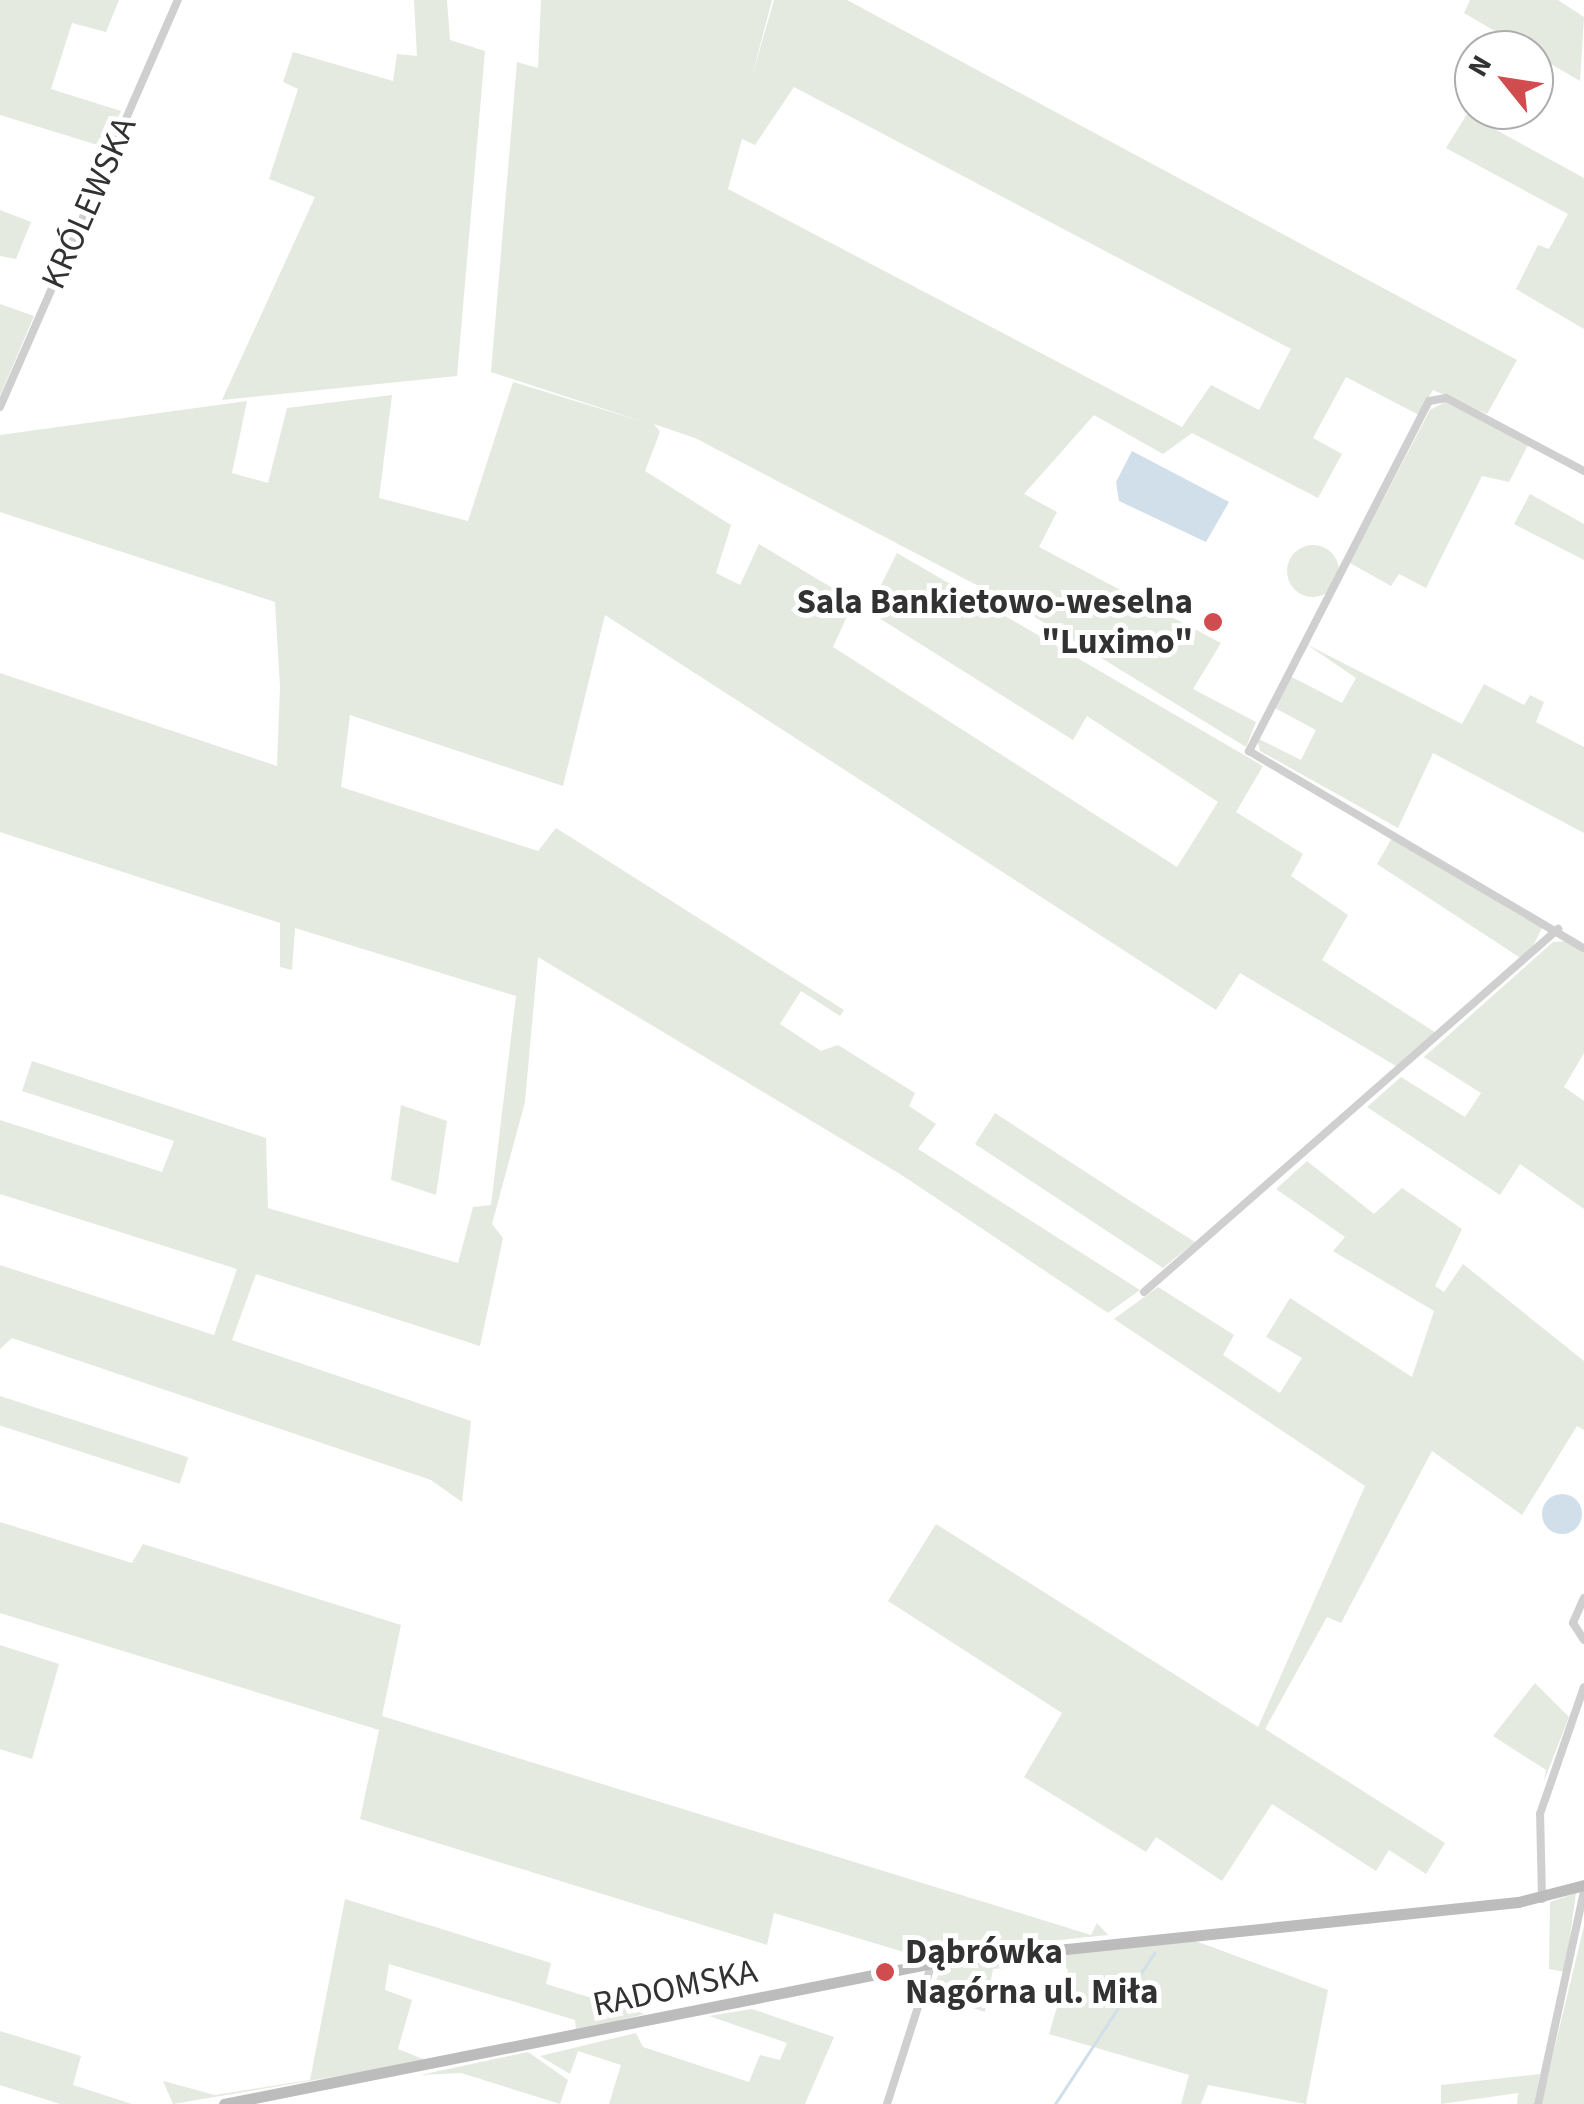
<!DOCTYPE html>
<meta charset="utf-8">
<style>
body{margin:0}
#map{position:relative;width:1584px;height:2104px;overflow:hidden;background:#fff;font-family:"Source Sans 3",sans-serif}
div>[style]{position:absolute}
.green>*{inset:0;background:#e4eadf;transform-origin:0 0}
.round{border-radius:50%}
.water>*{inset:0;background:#d1dfea}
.stream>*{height:2.5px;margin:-1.25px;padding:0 1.25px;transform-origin:1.25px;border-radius:1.25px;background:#d1dfea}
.street>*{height:8px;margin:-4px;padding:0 4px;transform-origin:4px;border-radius:4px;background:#cfcfcf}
.secondary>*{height:11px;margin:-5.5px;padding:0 5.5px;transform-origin:5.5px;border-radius:5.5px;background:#bcbcbc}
.dots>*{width:28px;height:28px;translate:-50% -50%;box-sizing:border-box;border:5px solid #fff;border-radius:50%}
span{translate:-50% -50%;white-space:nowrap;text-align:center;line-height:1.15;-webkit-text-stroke:10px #fff;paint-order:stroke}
.street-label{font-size:35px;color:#323232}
.poi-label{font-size:35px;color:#323232;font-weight:700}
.right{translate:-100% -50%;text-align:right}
.left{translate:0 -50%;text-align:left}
.north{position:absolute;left:1454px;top:30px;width:100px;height:100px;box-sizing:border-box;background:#fff;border:2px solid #adadad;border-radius:50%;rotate:300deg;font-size:28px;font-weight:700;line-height:40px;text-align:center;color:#323232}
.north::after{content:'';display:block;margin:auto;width:35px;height:45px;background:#d14c4f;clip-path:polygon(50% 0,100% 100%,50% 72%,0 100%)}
</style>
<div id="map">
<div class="green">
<i style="clip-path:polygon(0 0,119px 0,106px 32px,72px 23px,51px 89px,121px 111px,104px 147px,0 115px)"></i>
<i style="clip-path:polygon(414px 0,447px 0,450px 40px,485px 51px,457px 376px,222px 400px,315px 197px,269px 179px,298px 89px,283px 82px,293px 52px,393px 81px,397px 54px,417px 56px)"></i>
<i style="clip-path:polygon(evenodd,541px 0,772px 0,751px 80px,774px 0,847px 0,1517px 360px,1487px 414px,1433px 390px,1419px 415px,1346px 377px,1313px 438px,1342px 454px,1318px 498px,1192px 433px,1163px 454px,1094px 415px,1024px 494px,1057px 512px,1039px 547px,1221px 643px,1193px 689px,1256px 722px,1246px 747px,1015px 605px,695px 438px,654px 424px,660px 432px,645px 471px,731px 525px,716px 573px,740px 585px,759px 544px,854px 601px,833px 647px,1177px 867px,1218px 802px,1087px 716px,1073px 740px,868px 611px,897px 553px,1263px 766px,1236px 812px,1303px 854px,1291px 876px,1348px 915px,1322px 960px,1438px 1034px,1396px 1066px,1240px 973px,1216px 1010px,605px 615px,563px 786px,350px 715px,341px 787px,538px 851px,556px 828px,844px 1010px,840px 1016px,801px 991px,780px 1024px,821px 1051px,838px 1045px,915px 1093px,909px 1106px,936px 1124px,918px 1149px,1140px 1290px,1108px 1313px,900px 1174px,538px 957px,525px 1102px,492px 1224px,503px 1238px,480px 1346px,256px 1274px,232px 1340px,471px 1421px,462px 1502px,431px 1480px,12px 1338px,0 1349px,0 1265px,214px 1335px,237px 1269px,0 1194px,0 1120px,162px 1172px,174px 1141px,22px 1091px,32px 1061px,266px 1138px,268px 1208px,458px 1263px,473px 1207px,491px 1205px,516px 996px,295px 928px,292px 970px,280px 967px,280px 923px,0 832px,0 673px,277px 766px,280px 687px,275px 602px,0 512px,0 435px,247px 401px,232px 473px,268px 483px,287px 408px,392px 395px,379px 498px,468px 521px,513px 382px,644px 422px,491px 372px,517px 62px,538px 68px,541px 0,794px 87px,1291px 349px,1259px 410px,1211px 385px,1182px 427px,728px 189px,742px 139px,755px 145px,794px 87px)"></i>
<i style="clip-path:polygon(1470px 0,1558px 0,1584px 17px,1580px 81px,1464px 13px)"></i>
<i style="clip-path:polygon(1467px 114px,1584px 178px,1584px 329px,1516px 289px,1538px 245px,1549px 249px,1568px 214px,1446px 148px)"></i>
<i style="clip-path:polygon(0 210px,31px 222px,16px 259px,0 256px)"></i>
<i style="clip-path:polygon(0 304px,34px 316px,0 396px)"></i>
<i style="clip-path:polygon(1445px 402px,1528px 445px,1509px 482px,1482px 476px,1426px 588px,1399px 574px,1391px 586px,1350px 563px,1430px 410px)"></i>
<i style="clip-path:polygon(1530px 494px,1584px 524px,1584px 560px,1514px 524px)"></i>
<i class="round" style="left:1287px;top:545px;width:52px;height:52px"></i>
<i style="clip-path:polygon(1306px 644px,1462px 724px,1484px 684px,1524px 705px,1530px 695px,1544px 702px,1536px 722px,1584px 747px,1584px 833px,1433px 753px,1398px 828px,1260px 751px,1257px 738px,1301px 760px,1316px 730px,1273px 707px,1290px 676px,1342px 703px,1356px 678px)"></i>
<i style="clip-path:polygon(1392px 838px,1542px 928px,1532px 948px,1522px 959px,1377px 864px)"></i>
<i style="clip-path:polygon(1567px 941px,1584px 953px,1584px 1053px,1564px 1087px,1584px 1101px,1584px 1209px,1520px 1164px,1500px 1195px,1367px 1107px,1401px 1077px,1465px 1117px,1481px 1093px,1424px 1057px,1553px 942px)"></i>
<i style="clip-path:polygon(401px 1105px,447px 1121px,436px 1195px,391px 1180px)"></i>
<i style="clip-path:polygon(995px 1113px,1135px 1204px,1195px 1242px,1163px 1268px,975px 1144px)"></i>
<i style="clip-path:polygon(1307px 1161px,1374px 1214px,1402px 1188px,1462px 1229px,1435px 1286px,1444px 1292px,1463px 1264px,1584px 1361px,1584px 1430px,1577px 1426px,1522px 1515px,1432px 1451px,1341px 1623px,1327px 1617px,1265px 1729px,1445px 1843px,1426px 1874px,1389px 1850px,1376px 1871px,1272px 1804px,1222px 1881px,1156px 1837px,1146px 1852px,1024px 1777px,1062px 1713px,888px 1601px,936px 1524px,1258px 1727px,1365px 1486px,1114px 1319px,1158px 1287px,1234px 1335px,1223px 1355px,1280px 1393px,1302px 1358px,1266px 1337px,1290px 1298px,1412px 1377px,1434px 1311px,1333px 1251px,1345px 1237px,1276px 1189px)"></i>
<i style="left:0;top:1396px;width:198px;height:28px;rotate:18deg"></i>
<i style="clip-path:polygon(0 1522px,132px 1563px,143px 1544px,401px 1625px,382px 1716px,1091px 1935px,1097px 1923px,1108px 1935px,914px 1955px,774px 1913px,767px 1945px,360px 1819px,379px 1730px,0 1613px)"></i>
<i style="clip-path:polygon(0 1645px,59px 1664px,32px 1759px,0 1749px)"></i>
<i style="clip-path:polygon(1535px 1683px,1569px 1717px,1544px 1781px,1546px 1770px,1493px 1736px)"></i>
<i style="clip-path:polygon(1576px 1893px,1565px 1972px,1549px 1969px,1550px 1902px)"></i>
<i style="clip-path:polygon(345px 1899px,551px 1963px,546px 1984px,645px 2014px,576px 2031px,575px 2020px,389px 1964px,385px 1990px,412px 2000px,398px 2049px,428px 2061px,173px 2104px,163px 2081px,215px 2095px,310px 2080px)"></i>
<i style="clip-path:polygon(1584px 1926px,1584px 2104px,1541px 2104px)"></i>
<i style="clip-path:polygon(1190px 1939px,1328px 1990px,1306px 2104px,1208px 2085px,1201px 2104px,1181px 2104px,1189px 2075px,1049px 2034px,1068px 1970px,1052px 1956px)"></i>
<i style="clip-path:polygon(1039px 1956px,1039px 1965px,993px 1969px,985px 2012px,930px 1994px,941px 1969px)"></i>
<i style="clip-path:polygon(752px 2009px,834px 2037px,805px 2104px,609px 2104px,621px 2065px,578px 2051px,570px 2074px,540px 2056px,636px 2033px,643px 2047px,749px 2082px,760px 2055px,780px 2060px,787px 2043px,709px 2016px)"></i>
<i style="clip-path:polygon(0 2031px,81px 2056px,73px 2085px,132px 2104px,60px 2104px,0 2085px)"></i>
<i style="clip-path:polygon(528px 2052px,568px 2080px,560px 2104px,461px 2073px,420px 2075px)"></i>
<i style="clip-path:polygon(1540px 2074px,1534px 2104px,1517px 2104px,1518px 2093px,1441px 2104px,1441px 2085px)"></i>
</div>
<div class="water">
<i style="clip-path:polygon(1132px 451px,1229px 502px,1206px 542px,1119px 501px,1116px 482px)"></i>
<i class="round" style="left:1542px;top:1494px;width:40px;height:40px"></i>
</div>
<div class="stream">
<i style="left:1055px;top:2104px;width:181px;rotate:-56.7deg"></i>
</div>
<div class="street">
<i style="left:0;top:407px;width:444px;rotate:-66.4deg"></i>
<i style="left:1584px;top:471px;width:156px;rotate:-152.1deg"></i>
<i style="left:1446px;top:398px;width:17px;rotate:170deg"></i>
<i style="left:1429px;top:401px;width:394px;rotate:117.2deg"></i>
<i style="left:1249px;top:751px;width:389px;rotate:30.5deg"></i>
<i style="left:1144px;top:1292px;width:551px;rotate:-41.24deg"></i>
<i style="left:1584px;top:1598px;width:27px;rotate:114deg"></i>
<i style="left:1573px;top:1623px;width:20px;rotate:57deg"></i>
<i style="left:1542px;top:1899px;width:85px;rotate:-91.3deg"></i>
<i style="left:1540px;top:1814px;width:134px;rotate:-70.9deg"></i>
<i style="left:887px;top:2104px;width:148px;rotate:-72.3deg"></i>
<i style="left:1538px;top:2104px;width:217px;rotate:-77.8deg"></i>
</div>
<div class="secondary">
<i style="left:224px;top:2104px;width:722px;rotate:-11.26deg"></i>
<i style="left:932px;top:1963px;width:589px;rotate:-5.94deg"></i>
<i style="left:1518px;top:1902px;width:68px;rotate:-14.4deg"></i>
</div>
<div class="dots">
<i style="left:1213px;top:622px;background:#d14c4f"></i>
<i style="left:885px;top:1972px;background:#d14c4f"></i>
</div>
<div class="street-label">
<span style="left:89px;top:203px;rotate:-66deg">KRÓLEWSKA</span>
<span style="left:675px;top:1988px;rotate:-12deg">RADOMSKA</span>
</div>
<div class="poi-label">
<span class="right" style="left:1193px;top:622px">Sala Bankietowo-weselna<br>"Luximo"</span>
<span class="left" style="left:905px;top:1972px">Dąbrówka<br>Nagórna ul. Miła</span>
</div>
<div class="north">N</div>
</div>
